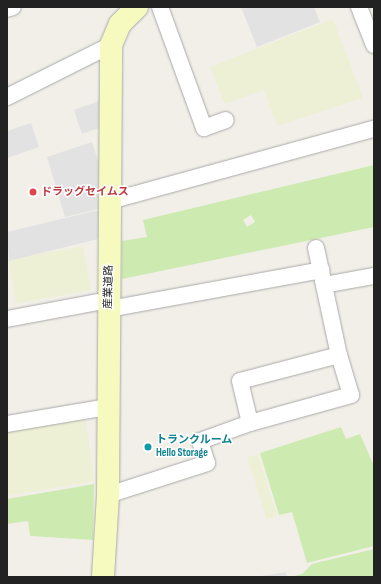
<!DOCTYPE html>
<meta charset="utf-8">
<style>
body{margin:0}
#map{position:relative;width:381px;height:584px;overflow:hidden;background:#f2efe9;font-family:"Sofia Sans Condensed","Noto Sans JP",sans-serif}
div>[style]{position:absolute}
.farmland>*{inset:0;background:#eef0d5;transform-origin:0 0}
.grass>*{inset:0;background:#cdebb0}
.parking>*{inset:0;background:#e2e2e2}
.roads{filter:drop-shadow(0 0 1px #a9a9a9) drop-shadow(0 0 1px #a9a9a9)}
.street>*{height:16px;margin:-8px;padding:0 8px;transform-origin:8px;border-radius:8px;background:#fff}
.secondary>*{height:22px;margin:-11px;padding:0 11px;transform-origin:11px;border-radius:11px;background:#f7fabf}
.dots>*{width:11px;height:11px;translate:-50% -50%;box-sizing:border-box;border:2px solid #fff;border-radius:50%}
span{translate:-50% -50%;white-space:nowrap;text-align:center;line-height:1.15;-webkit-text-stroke:3px #fff;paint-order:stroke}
.health-label{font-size:11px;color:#be3a42;font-weight:700}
.left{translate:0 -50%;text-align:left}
.street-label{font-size:11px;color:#222}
.culture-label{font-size:11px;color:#0d838f;font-weight:700}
.frame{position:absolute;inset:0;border:8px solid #222;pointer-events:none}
</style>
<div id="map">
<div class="farmland">
<i style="clip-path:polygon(333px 19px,363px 98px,277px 126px,264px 90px,225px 104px,210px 67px)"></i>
<i style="left:83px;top:246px;width:45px;height:76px;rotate:80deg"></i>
<i style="clip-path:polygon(85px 415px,94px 481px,7px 496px,7px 429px)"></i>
<i style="left:258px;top:454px;width:65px;height:11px;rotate:73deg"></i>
</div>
<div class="grass">
<i style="clip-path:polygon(evenodd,374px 165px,374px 227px,122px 279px,122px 241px,147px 237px,143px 220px,374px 165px,251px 215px,255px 222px,247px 227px,243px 220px,251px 215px)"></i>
<i style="clip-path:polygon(341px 427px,346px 439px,360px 434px,374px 466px,374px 546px,307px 563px,292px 512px,279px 515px,260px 453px)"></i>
<i style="clip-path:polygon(94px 484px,93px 540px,30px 536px,28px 521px,7px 524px,7px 499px)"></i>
<i style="clip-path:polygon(374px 549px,374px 577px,290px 577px,302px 574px,312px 564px)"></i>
</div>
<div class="parking">
<i style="clip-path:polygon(241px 7px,314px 7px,320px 22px,257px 47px)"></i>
<i style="clip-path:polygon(99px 101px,99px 128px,82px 134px,74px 110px)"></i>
<i style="clip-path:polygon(31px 123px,39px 147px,7px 158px,7px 131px)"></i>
<i style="clip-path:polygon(92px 142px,99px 164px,98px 209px,65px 217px,47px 157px)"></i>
<i style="clip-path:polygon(99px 210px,98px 239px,9px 261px,7px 232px)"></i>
<i style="clip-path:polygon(286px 572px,287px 577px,255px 577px)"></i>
</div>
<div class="roads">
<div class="street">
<i style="left:160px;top:7px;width:129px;rotate:70deg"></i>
<i style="left:204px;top:128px;width:23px;rotate:-20deg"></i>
<i style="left:359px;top:7px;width:41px;rotate:68.5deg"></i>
<i style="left:7px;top:9px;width:6px;rotate:-18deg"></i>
<i style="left:7px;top:97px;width:116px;rotate:-26.6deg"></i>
<i style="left:110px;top:201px;width:274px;rotate:-15.3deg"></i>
<i style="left:316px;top:248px;width:109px;rotate:77.9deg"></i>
<i style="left:324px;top:285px;width:51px;rotate:-10.2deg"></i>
<i style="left:109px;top:309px;width:216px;rotate:-10.4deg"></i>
<i style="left:7px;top:319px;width:104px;rotate:-10.6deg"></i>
<i style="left:7px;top:424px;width:102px;rotate:-9.6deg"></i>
<i style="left:108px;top:495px;width:104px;rotate:-17.9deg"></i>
<i style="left:207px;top:463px;width:23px;rotate:-108deg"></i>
<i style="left:200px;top:441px;width:53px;rotate:-19.8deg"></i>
<i style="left:250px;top:423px;width:105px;rotate:-15.5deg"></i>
<i style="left:351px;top:395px;width:42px;rotate:-106.7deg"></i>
<i style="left:339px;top:355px;width:102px;rotate:165.3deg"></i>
<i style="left:240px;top:381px;width:43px;rotate:76.6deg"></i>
</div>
<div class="secondary">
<i style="left:103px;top:577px;width:82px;rotate:-86.5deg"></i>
<i style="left:108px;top:495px;width:450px;rotate:-89.6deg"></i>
<i style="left:111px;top:45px;width:23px;rotate:-67deg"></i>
<i style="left:120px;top:24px;width:24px;rotate:-45deg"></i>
</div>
</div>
<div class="dots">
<i style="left:33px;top:192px;background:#e0444e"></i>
<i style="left:148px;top:447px;background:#0f9aa8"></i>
</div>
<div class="health-label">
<span class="left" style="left:41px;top:192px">ドラッグセイムス</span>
</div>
<div class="street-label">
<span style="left:109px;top:287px;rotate:-89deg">産業道路</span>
</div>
<div class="culture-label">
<span class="left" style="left:156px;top:447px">トランクルーム<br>Hello Storage</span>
</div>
<div class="frame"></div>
</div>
